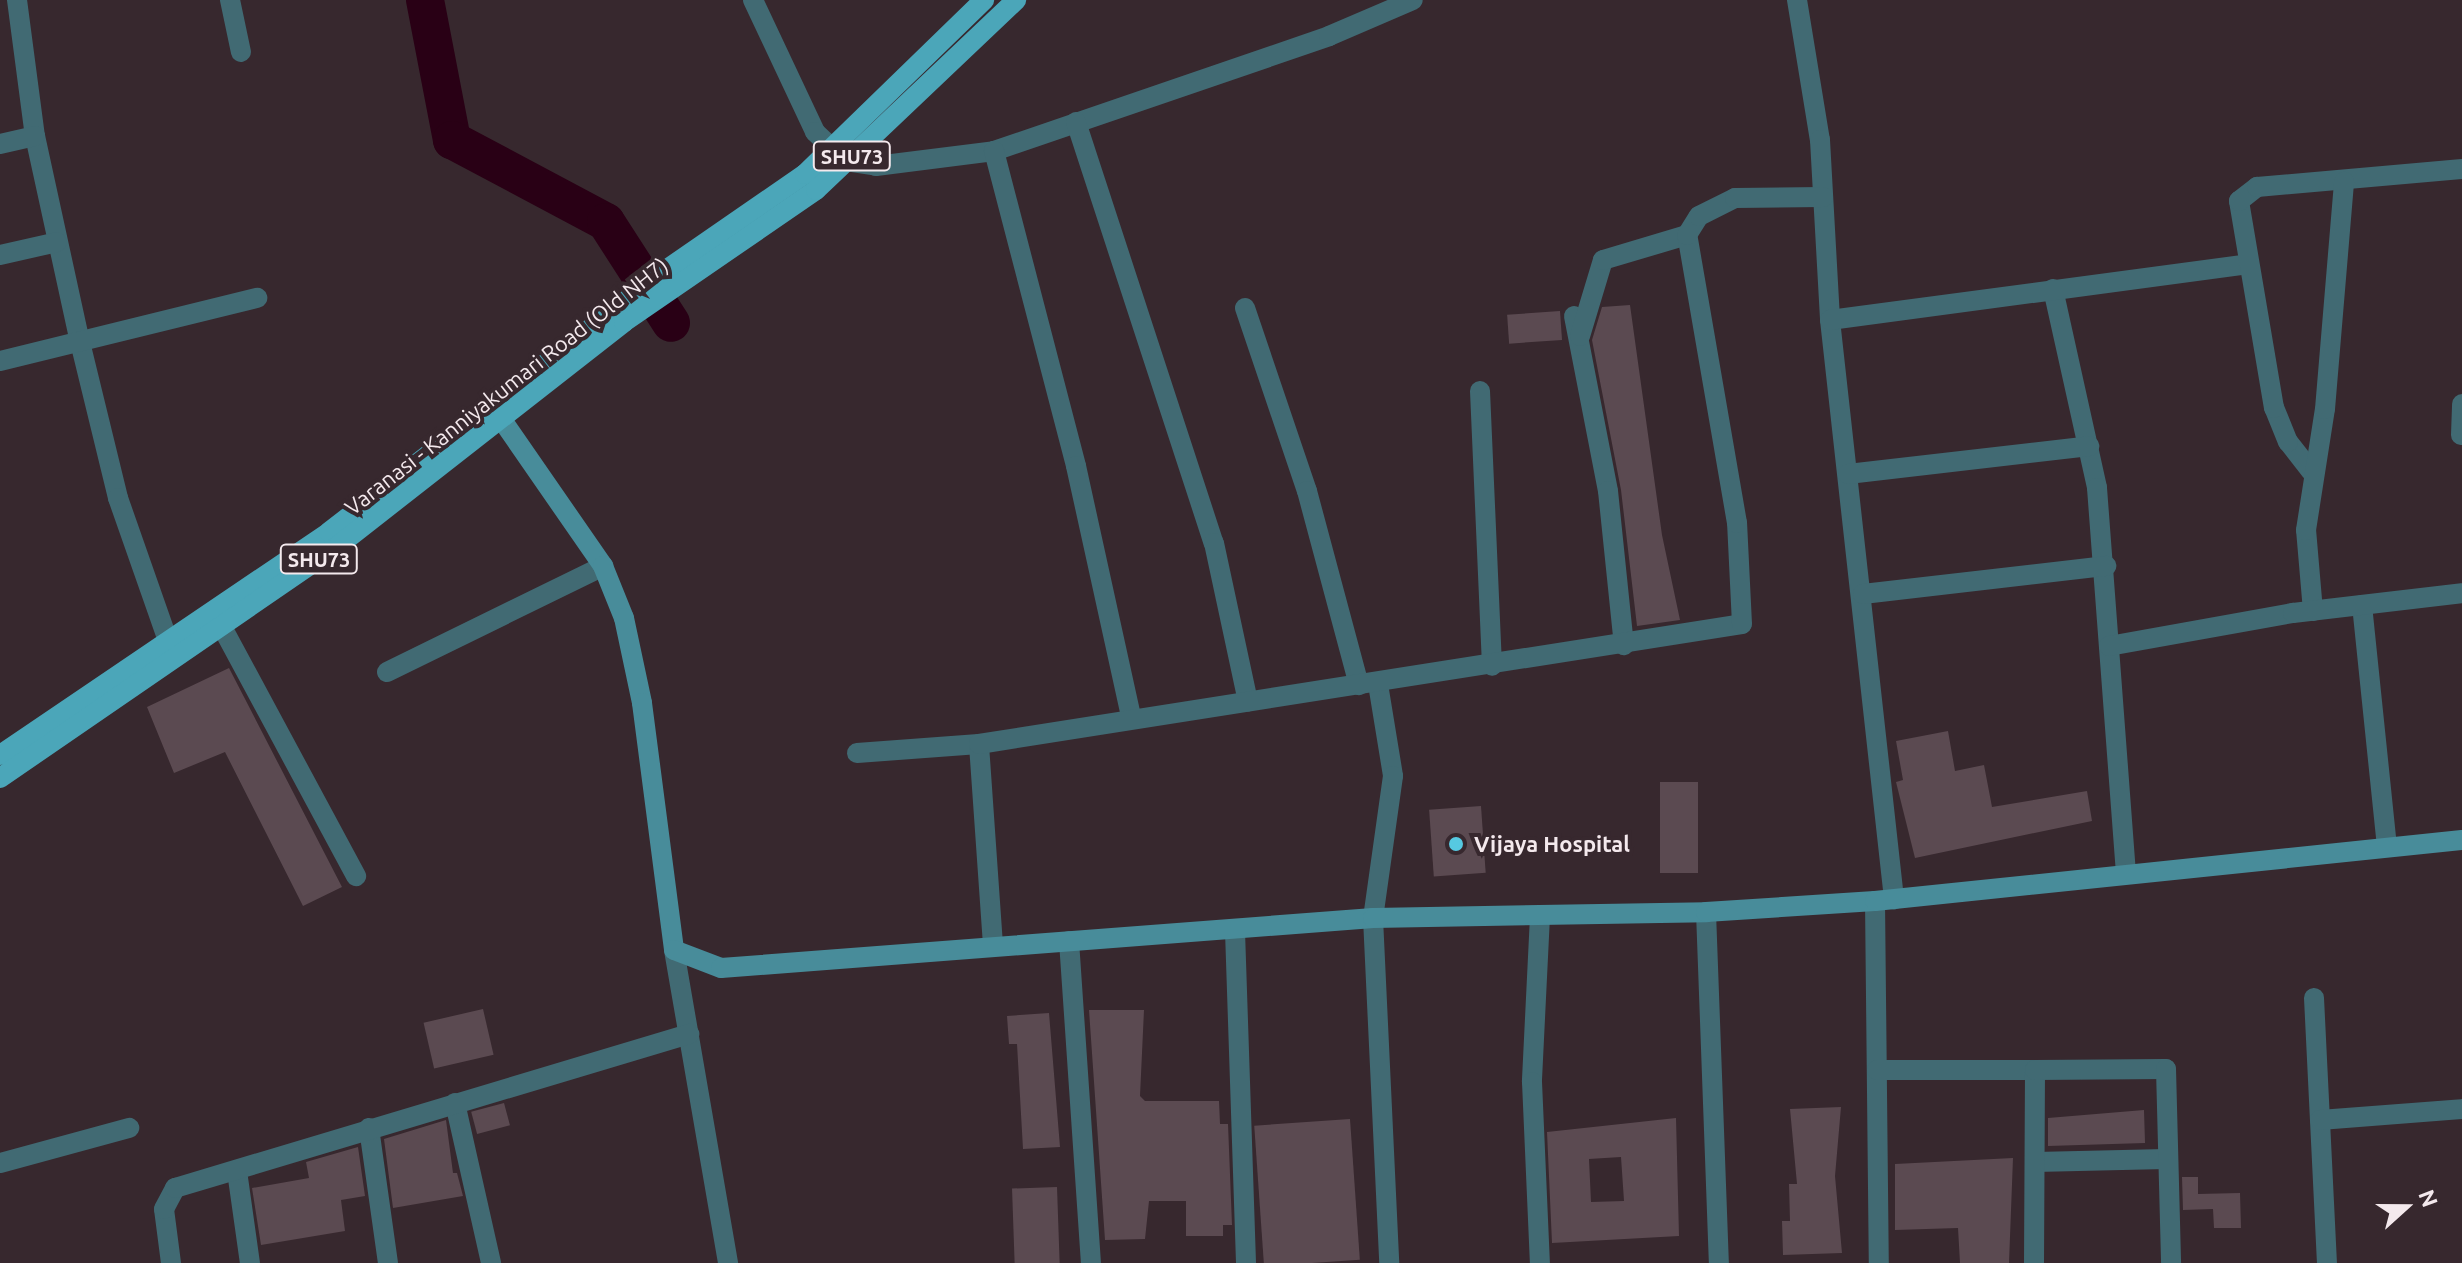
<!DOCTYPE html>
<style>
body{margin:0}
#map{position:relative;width:2462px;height:1263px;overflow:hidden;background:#37282e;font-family:Ubuntu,sans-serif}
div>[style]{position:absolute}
.river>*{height:38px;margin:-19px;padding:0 19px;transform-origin:19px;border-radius:19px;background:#290015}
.building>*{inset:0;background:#5b4a51;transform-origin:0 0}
.street>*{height:20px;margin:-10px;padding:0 10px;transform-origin:10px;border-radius:10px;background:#416a73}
.secondary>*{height:20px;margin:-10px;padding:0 10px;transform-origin:10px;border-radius:10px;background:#488c9a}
.primary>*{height:20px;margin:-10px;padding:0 10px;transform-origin:10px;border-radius:10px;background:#4ba6b9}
.dots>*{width:22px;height:22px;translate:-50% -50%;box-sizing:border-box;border:4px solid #37282e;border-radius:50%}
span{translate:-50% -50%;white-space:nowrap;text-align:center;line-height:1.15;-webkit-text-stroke:8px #37282e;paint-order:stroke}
.shield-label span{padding:2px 6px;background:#37282e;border:2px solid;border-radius:6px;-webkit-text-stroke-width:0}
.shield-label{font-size:20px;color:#f4e9ed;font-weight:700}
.street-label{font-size:22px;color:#f4e9ed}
.poi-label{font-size:22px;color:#f4e9ed;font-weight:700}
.left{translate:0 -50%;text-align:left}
.north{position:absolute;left:2366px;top:1167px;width:80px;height:80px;-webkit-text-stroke:6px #37282e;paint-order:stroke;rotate:69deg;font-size:22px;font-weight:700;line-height:32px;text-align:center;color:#f4e9ed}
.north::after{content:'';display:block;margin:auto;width:28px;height:36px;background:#f4e9ed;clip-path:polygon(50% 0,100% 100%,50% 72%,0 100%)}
</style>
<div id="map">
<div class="river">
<i style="left:425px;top:0;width:143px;rotate:79.1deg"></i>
<i style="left:452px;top:140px;width:174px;rotate:28deg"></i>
<i style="left:606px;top:222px;width:120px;rotate:57.2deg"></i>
</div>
<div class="building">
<i style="clip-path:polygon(1630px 305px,1662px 535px,1680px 620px,1637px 626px,1621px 490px,1592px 340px,1602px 307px)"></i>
<i style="left:1560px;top:311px;width:29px;height:53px;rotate:86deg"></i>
<i style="clip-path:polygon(229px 668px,342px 887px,303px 906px,225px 752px,174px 773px,147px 707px)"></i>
<i style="clip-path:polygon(1948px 731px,1955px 771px,1984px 765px,1992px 807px,2087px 791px,2092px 821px,1915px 858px,1896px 782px,1903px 780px,1896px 741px)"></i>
<i style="left:1660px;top:782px;width:38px;height:91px"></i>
<i style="left:1481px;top:806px;width:67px;height:52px;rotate:86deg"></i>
<i style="left:483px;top:1009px;width:47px;height:61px;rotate:77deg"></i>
<i style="clip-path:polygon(1089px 1010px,1144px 1010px,1140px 1096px,1145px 1101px,1219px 1101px,1220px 1124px,1228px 1124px,1232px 1225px,1223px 1225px,1223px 1236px,1186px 1236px,1186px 1201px,1149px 1201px,1145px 1239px,1105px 1240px)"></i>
<i style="clip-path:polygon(1049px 1013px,1060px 1147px,1023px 1149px,1017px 1044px,1009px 1044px,1007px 1016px)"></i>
<i style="left:504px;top:1103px;width:23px;height:34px;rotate:75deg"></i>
<i style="clip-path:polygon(1841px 1107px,1835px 1176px,1842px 1253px,1783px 1255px,1782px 1221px,1790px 1221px,1789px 1184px,1797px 1184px,1790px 1109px)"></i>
<i style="clip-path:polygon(2144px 1110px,2145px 1143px,2048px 1146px,2048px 1118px)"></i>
<i style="clip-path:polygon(evenodd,1676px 1118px,1679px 1236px,1552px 1243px,1547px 1132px,1676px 1118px,1621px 1157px,1624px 1201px,1591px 1202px,1589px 1159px,1621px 1157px)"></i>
<i style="left:1350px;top:1119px;width:141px;height:96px;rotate:86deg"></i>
<i style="clip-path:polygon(446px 1120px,453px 1173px,457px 1173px,463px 1196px,393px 1208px,384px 1139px)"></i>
<i style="clip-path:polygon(358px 1147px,365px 1196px,341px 1200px,345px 1231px,261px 1245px,252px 1188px,309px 1178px,306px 1162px)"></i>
<i style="clip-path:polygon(2013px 1158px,2009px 1263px,1960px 1263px,1958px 1228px,1895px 1230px,1895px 1164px)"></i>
<i style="clip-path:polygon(2182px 1177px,2198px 1177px,2198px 1194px,2240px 1193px,2241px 1228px,2214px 1228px,2213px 1209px,2183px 1210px)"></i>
<i style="left:1057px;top:1187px;width:76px;height:45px;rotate:88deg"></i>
</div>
<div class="street">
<i style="left:17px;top:0;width:137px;rotate:82.5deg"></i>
<i style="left:35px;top:136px;width:211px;rotate:77.7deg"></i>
<i style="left:80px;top:342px;width:161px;rotate:76.3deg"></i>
<i style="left:118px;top:498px;width:151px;rotate:70.7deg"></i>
<i style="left:230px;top:0;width:53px;rotate:78.1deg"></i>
<i style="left:753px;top:0;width:146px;rotate:64.8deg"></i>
<i style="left:815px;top:132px;width:42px;rotate:43.1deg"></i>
<i style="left:846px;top:161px;width:30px;rotate:9deg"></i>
<i style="left:876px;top:166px;width:119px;rotate:-7.2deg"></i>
<i style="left:994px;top:151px;width:354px;rotate:-18.9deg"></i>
<i style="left:1329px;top:36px;width:91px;rotate:-23.2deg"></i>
<i style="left:1797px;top:0;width:142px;rotate:80.7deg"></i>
<i style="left:1820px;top:140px;width:180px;rotate:86.8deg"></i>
<i style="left:1830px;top:320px;width:583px;rotate:83.69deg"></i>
<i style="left:1076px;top:122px;width:443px;rotate:71.9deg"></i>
<i style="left:1214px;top:543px;width:162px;rotate:77.9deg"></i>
<i style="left:0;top:144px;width:36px;rotate:-13deg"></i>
<i style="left:994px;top:151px;width:325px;rotate:75.4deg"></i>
<i style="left:1076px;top:466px;width:256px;rotate:77.6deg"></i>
<i style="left:0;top:255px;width:58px;rotate:-12.8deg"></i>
<i style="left:2053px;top:289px;width:204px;rotate:77.5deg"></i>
<i style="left:2097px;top:488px;width:387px;rotate:85.7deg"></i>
<i style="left:1245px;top:308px;width:193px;rotate:71.3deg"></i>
<i style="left:1307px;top:491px;width:201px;rotate:75deg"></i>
<i style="left:1574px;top:316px;width:178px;rotate:79deg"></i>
<i style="left:1608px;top:491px;width:155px;rotate:84.1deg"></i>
<i style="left:1830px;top:320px;width:422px;rotate:-7.6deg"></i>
<i style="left:1580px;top:336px;width:79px;rotate:-73.2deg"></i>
<i style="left:1603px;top:260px;width:88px;rotate:-16.6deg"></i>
<i style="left:0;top:361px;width:265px;rotate:-13.8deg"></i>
<i style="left:1480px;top:391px;width:275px;rotate:87.5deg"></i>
<i style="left:2461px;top:435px;width:31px;rotate:-88deg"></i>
<i style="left:2311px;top:471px;width:37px;rotate:-128deg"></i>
<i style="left:2288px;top:442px;width:37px;rotate:-112deg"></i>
<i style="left:2274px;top:408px;width:210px;rotate:-99.6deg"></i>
<i style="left:2239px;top:201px;width:23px;rotate:-38deg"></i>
<i style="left:2257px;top:187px;width:206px;rotate:-5deg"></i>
<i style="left:1848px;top:474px;width:243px;rotate:-6.6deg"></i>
<i style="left:1863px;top:594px;width:245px;rotate:-6.6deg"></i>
<i style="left:2362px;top:605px;width:243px;rotate:84.1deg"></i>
<i style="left:2313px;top:611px;width:81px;rotate:-94.9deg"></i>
<i style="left:2306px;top:530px;width:122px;rotate:-81.1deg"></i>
<i style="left:2325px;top:409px;width:228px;rotate:-85.2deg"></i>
<i style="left:222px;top:627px;width:283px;rotate:61.7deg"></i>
<i style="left:2109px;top:646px;width:187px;rotate:-10.2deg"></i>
<i style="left:2293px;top:613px;width:170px;rotate:-6.7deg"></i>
<i style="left:387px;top:672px;width:241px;rotate:-26.1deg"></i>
<i style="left:1378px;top:684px;width:93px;rotate:80.7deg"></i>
<i style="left:1393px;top:776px;width:143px;rotate:98deg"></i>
<i style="left:1373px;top:918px;width:345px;rotate:87.3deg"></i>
<i style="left:857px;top:753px;width:122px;rotate:-4.2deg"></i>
<i style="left:1875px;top:901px;width:362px;rotate:89.4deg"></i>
<i style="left:1706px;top:912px;width:351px;rotate:87.9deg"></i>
<i style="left:1540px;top:916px;width:166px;rotate:92.8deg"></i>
<i style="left:1532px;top:1082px;width:181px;rotate:87.5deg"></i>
<i style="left:1235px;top:931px;width:332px;rotate:88.1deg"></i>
<i style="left:1069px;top:941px;width:323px;rotate:86.1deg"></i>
<i style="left:993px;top:945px;width:201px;rotate:-94deg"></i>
<i style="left:979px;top:744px;width:772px;rotate:-8.94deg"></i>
<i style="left:1742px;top:624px;width:101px;rotate:-92.8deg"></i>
<i style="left:1737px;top:523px;width:292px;rotate:-99.8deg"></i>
<i style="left:1687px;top:235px;width:22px;rotate:-58deg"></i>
<i style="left:1699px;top:216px;width:40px;rotate:-26.6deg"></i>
<i style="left:1735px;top:198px;width:88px;rotate:-0.7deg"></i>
<i style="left:674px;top:950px;width:318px;rotate:80.2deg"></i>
<i style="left:2314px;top:998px;width:265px;rotate:87.2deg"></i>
<i style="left:1877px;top:1070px;width:158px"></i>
<i style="left:455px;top:1103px;width:164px;rotate:77.3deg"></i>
<i style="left:2320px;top:1120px;width:142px;rotate:-4.4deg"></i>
<i style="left:369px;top:1128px;width:136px;rotate:82deg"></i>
<i style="left:2035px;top:1162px;width:131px;rotate:-1.3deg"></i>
<i style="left:0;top:1163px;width:134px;rotate:-15.2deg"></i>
<i style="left:237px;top:1171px;width:93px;rotate:82deg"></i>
<i style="left:171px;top:1263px;width:54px;rotate:-97.4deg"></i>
<i style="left:164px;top:1209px;width:24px;rotate:-62deg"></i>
<i style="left:175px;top:1188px;width:537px;rotate:-16.68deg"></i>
<i style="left:2034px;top:1263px;width:193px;rotate:-89.7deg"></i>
<i style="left:2035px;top:1070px;width:131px;rotate:-0.4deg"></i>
<i style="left:2166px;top:1069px;width:194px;rotate:88.5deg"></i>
</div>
<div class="secondary">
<i style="left:493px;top:407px;width:193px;rotate:55.3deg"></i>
<i style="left:603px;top:566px;width:56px;rotate:68deg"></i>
<i style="left:624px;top:618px;width:87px;rotate:78deg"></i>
<i style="left:642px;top:703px;width:249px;rotate:82.6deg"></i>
<i style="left:674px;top:950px;width:50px;rotate:21deg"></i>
<i style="left:721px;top:968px;width:654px;rotate:-4.39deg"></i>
<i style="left:1373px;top:918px;width:333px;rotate:-1deg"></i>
<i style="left:1706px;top:912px;width:169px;rotate:-3.7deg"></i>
<i style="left:1875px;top:901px;width:590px;rotate:-5.93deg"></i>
</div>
<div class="primary">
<i style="left:0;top:755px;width:397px;rotate:-34.1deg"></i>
<i style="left:329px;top:532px;width:420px;rotate:-37.9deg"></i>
<i style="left:660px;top:274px;width:176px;rotate:-34.6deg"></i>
<i style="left:805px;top:174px;width:250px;rotate:-44.2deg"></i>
<i style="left:0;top:778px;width:411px;rotate:-34.5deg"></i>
<i style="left:339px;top:545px;width:362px;rotate:-38deg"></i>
<i style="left:624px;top:322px;width:233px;rotate:-34.5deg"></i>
<i style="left:816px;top:190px;width:276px;rotate:-43.5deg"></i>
</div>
<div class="dots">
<i style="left:1456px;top:844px;background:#56c9e1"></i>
</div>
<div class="shield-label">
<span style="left:852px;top:156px">SHU73</span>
<span style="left:319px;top:559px">SHU73</span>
</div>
<div class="street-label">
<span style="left:506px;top:386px;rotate:-38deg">Varanasi - Kanniyakumari Road (Old NH7)</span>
</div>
<div class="poi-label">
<span class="left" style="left:1474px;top:844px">Vijaya Hospital</span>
</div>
<div class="north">N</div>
</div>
